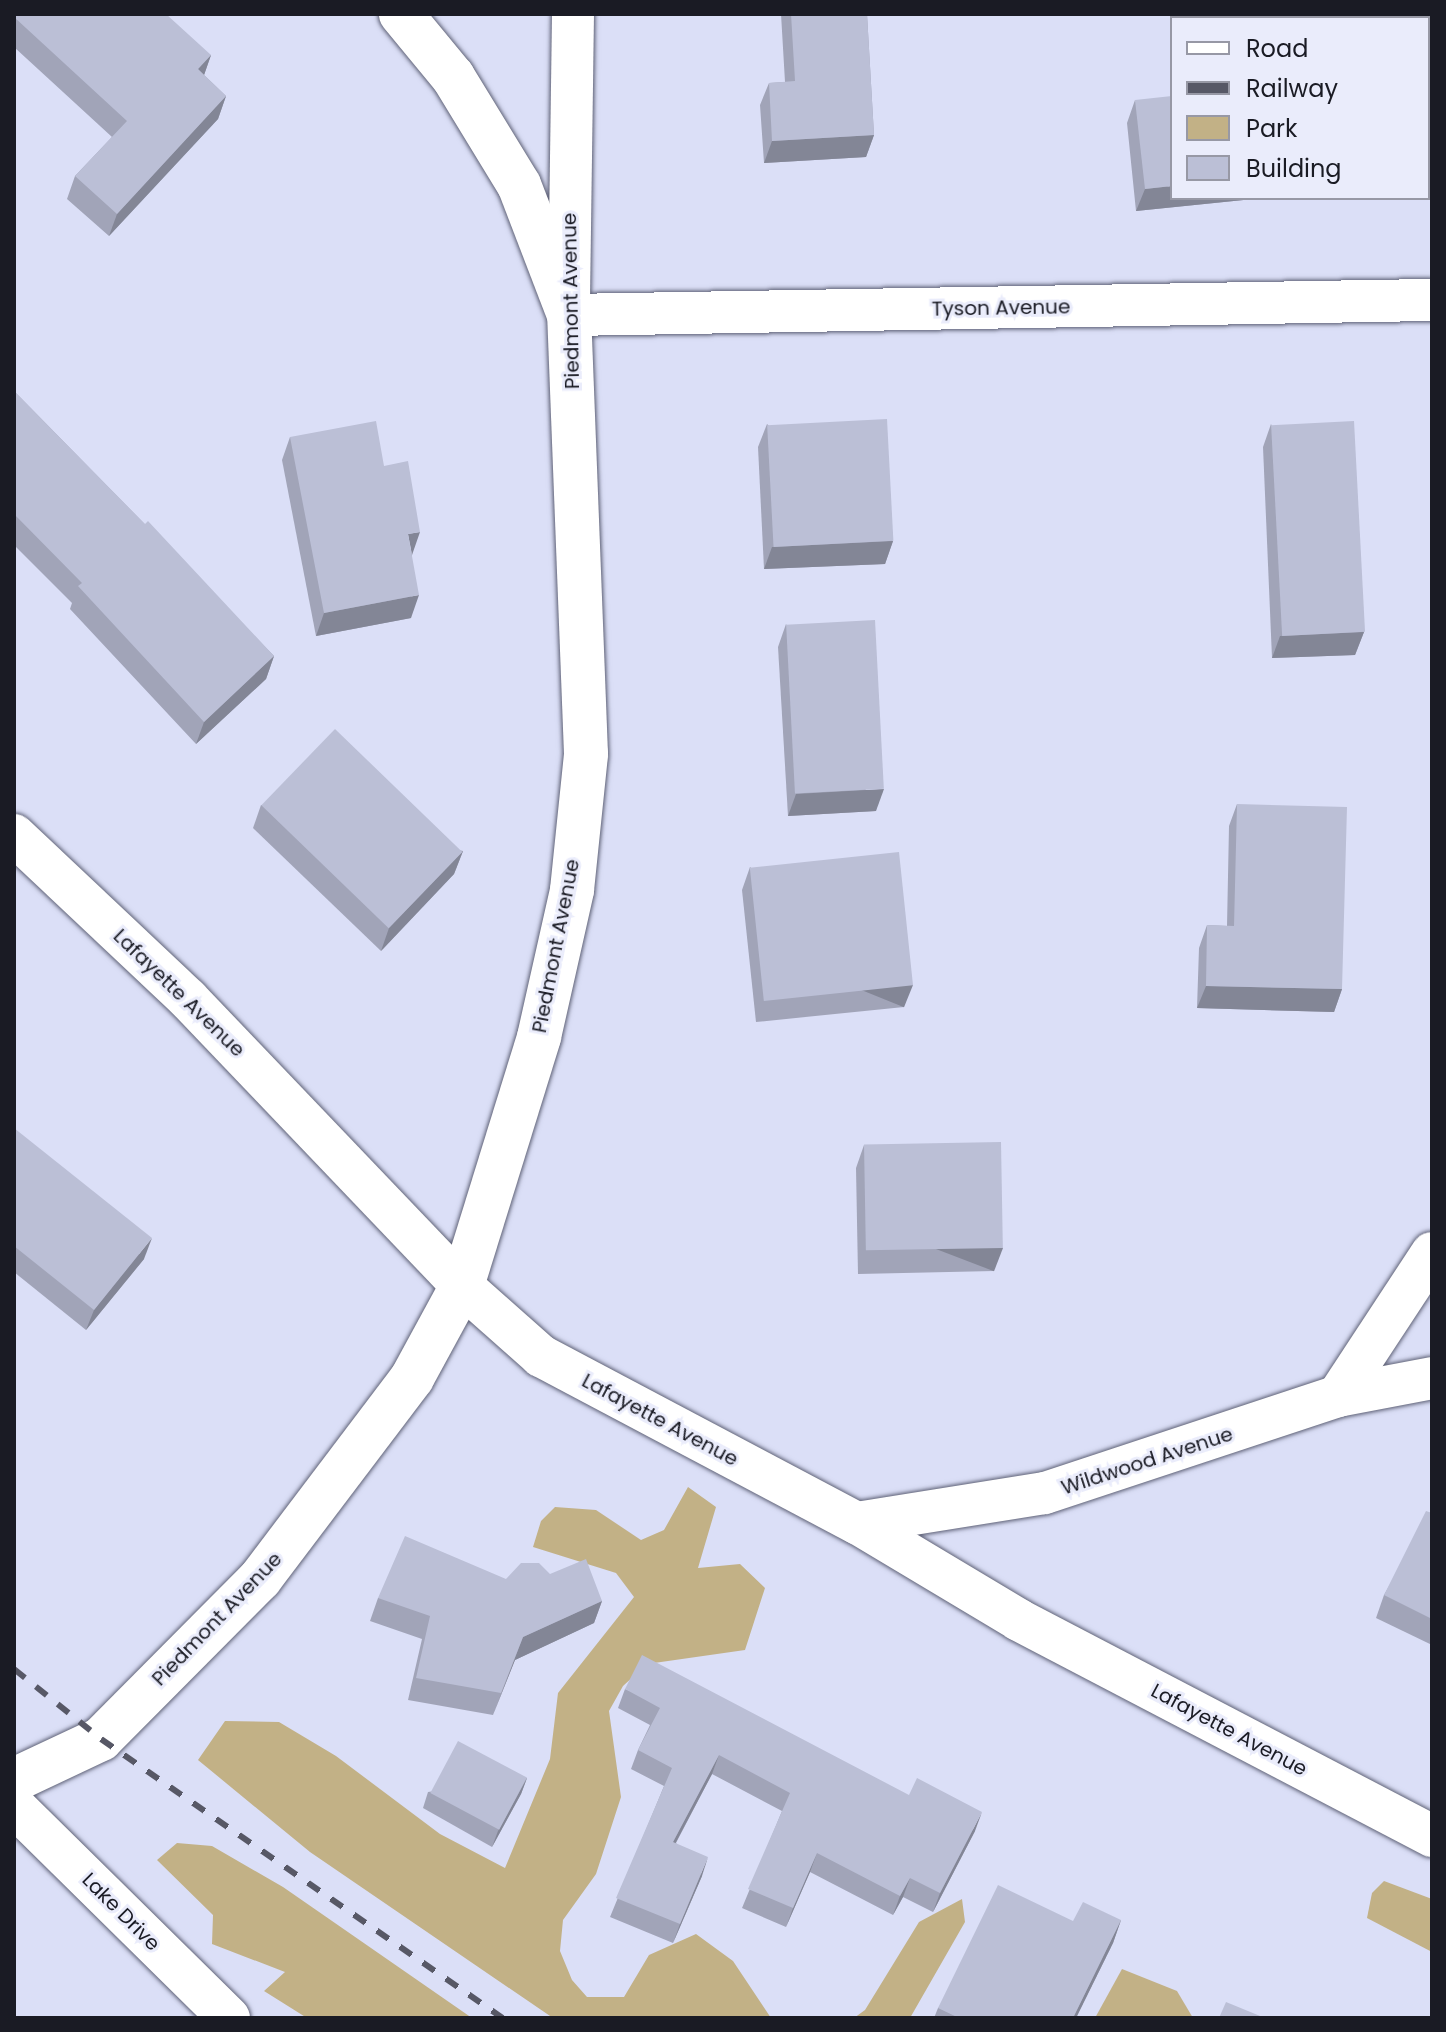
<!DOCTYPE html>
<style>
body{margin:0}
#map{position:relative;width:1446px;height:2032px;overflow:hidden;background:#dbdff7;font-family:Poppins,sans-serif}
div>[style]{position:absolute}
.green>*{inset:0;background:#c2b186}
.roads{filter:drop-shadow(0 0 2px #5f6277) drop-shadow(0 0 2px #5f6277)}
.street>*{height:42px;margin:-21px;padding:0 21px;transform-origin:21px;border-radius:21px;background:#fff}
.secondary>*{height:44px;margin:-22px;padding:0 22px;transform-origin:22px;border-radius:22px;background:#fff}
.rail>*{height:6px;margin-top:-3px;transform-origin:0;background:repeating-linear-gradient(90deg,#575866 0 14px,transparent 0 28px)}
.wall>*{inset:0;background:#a1a4b8}
.shaded-wall>*{inset:0;background:#838696;transform-origin:0 0}
.building>*{inset:0;background:#bbbfd6;transform-origin:0 0}
span{translate:-50% -50%;white-space:nowrap;text-align:center;line-height:1.15;-webkit-text-stroke:6px #eaecfb;paint-order:stroke}
.street-label{font-size:20px;color:#1a1b24}
.frame{position:absolute;inset:0;border:16px solid #1a1b24;pointer-events:none}
.legend{position:absolute;left:1170px;top:16px;width:260px;height:184px;box-sizing:border-box;background:#eaecfb;border:2px solid #9798a5;margin:0;padding:10px 14px;list-style:none;font-size:24px;color:#1a1b24}
.legend li{display:flex;align-items:center;gap:16px;height:40px}
.legend b{width:40px;border:2px solid #9798a5}
</style>
<div id="map">
<div class="green">
<i style="clip-path:polygon(688px 1487px,716px 1507px,698px 1568px,740px 1564px,765px 1588px,745px 1650px,647px 1664px,623px 1686px,609px 1711px,621px 1797px,596px 1874px,563px 1920px,560px 1951px,572px 1980px,587px 1997px,624px 1997px,649px 1955px,696px 1934px,733px 1961px,771px 2018px,553px 2018px,310px 1852px,198px 1760px,225px 1721px,279px 1722px,336px 1756px,440px 1834px,505px 1868px,550px 1759px,558px 1693px,634px 1597px,616px 1573px,533px 1547px,541px 1521px,555px 1507px,596px 1510px,641px 1540px,664px 1530px)"></i>
<i style="clip-path:polygon(177px 1843px,212px 1846px,283px 1887px,472px 2018px,307px 2018px,264px 1991px,285px 1972px,212px 1944px,213px 1915px,157px 1860px)"></i>
<i style="clip-path:polygon(1384px 1881px,1432px 1899px,1432px 1952px,1367px 1918px,1372px 1893px)"></i>
<i style="clip-path:polygon(962px 1899px,965px 1922px,910px 2018px,854px 2018px,865px 2010px,919px 1922px)"></i>
<i style="clip-path:polygon(1122px 1969px,1177px 1991px,1193px 2018px,1095px 2018px)"></i>
</div>
<div class="roads">
<div class="street">
<i style="left:573px;top:14px;width:301px;rotate:90.8deg"></i>
<i style="left:569px;top:315px;width:863px;rotate:-1deg"></i>
<i style="left:14px;top:835px;width:239px;rotate:43.3deg"></i>
<i style="left:188px;top:999px;width:397px;rotate:46.3deg"></i>
<i style="left:462px;top:1286px;width:106px;rotate:41.5deg"></i>
<i style="left:541px;top:1356px;width:357px;rotate:27.9deg"></i>
<i style="left:857px;top:1523px;width:189px;rotate:30.9deg"></i>
<i style="left:1019px;top:1620px;width:466px;rotate:27.6deg"></i>
<i style="left:1338px;top:1396px;width:171px;rotate:-56.7deg"></i>
<i style="left:857px;top:1523px;width:190px;rotate:-9.1deg"></i>
<i style="left:1045px;top:1493px;width:309px;rotate:-18.3deg"></i>
<i style="left:1338px;top:1396px;width:96px;rotate:-10.8deg"></i>
<i style="left:14px;top:1806px;width:302px;rotate:44.6deg"></i>
</div>
<div class="secondary">
<i style="left:14px;top:1780px;width:96px;rotate:-25.2deg"></i>
<i style="left:101px;top:1739px;width:226px;rotate:-45.2deg"></i>
<i style="left:260px;top:1579px;width:252px;rotate:-52.9deg"></i>
<i style="left:412px;top:1378px;width:105px;rotate:-61.5deg"></i>
<i style="left:462px;top:1286px;width:261px;rotate:-72.8deg"></i>
<i style="left:539px;top:1037px;width:151px;rotate:-77.3deg"></i>
<i style="left:572px;top:890px;width:137px;rotate:-84.1deg"></i>
<i style="left:586px;top:754px;width:439px;rotate:-92.2deg"></i>
<i style="left:569px;top:315px;width:139px;rotate:-111deg"></i>
<i style="left:519px;top:185px;width:127px;rotate:-121.4deg"></i>
<i style="left:453px;top:77px;width:82px;rotate:-129.5deg"></i>
</div>
</div>
<div class="rail">
<i style="left:14px;top:1669px;width:112px;rotate:38.8deg"></i>
<i style="left:101px;top:1739px;width:489px;rotate:34.8deg"></i>
</div>
<div class="wall">
<i style="clip-path:polygon(14px 14px,211px 55px,204px 75px,226px 96px,218px 119px,109px 236px,67px 199px,75px 176px,112px 137px,14px 47px)"></i>
<i style="clip-path:polygon(781px 14px,867px 14px,874px 135px,866px 157px,764px 163px,760px 105px,769px 83px,785px 82px)"></i>
<i style="clip-path:polygon(1135px 100px,1172px 198px,1263px 198px,1136px 211px,1127px 123px)"></i>
<i style="clip-path:polygon(14px 391px,274px 656px,266px 679px,196px 744px,70px 609px,72px 603px,14px 545px)"></i>
<i style="clip-path:polygon(767px 424px,893px 541px,885px 564px,764px 569px,758px 447px)"></i>
<i style="clip-path:polygon(1271px 424px,1364px 632px,1355px 655px,1272px 658px,1263px 447px)"></i>
<i style="clip-path:polygon(290px 437px,384px 466px,412px 555px,411px 618px,316px 636px,282px 460px)"></i>
<i style="clip-path:polygon(786px 624px,876px 811px,788px 816px,778px 647px)"></i>
<i style="clip-path:polygon(1237px 804px,1342px 989px,1334px 1012px,1197px 1008px,1199px 948px,1207px 925px,1227px 926px,1229px 826px)"></i>
<i style="clip-path:polygon(261px 805px,463px 851px,454px 874px,381px 951px,253px 828px)"></i>
<i style="clip-path:polygon(750px 867px,904px 1007px,756px 1022px,742px 890px)"></i>
<i style="clip-path:polygon(14px 1128px,144px 1259px,86px 1330px,14px 1272px)"></i>
<i style="clip-path:polygon(864px 1145px,994px 1271px,858px 1274px,856px 1168px)"></i>
<i style="clip-path:polygon(1432px 1513px,1432px 1645px,1376px 1618px,1384px 1595px)"></i>
<i style="clip-path:polygon(550px 1574px,602px 1601px,594px 1623px,515px 1660px,493px 1715px,408px 1700px,422px 1639px,370px 1621px,378px 1598px,506px 1579px)"></i>
<i style="clip-path:polygon(625px 1689px,975px 1831px,933px 1912px,903px 1897px,893px 1915px,810px 1872px,786px 1927px,742px 1908px,782px 1811px,712px 1774px,676px 1843px,702px 1876px,673px 1943px,610px 1917px,664px 1786px,631px 1769px,638px 1750px,650px 1725px,618px 1708px)"></i>
<i style="clip-path:polygon(527px 1778px,521px 1794px,492px 1847px,423px 1808px,428px 1792px)"></i>
<i style="clip-path:polygon(1121px 1920px,1113px 1943px,1076px 2018px,934px 2018px,938px 2008px,1073px 1921px)"></i>
</div>
<div class="shaded-wall">
<i style="clip-path:polygon(211px 55px,203px 78px,198px 69px)"></i>
<i style="clip-path:polygon(226px 96px,218px 119px,109px 236px,117px 214px)"></i>
<i style="clip-path:polygon(874px 135px,866px 157px,764px 163px,772px 141px)"></i>
<i style="clip-path:polygon(1172px 186px,1172px 198px,1263px 198px,1136px 211px,1145px 189px)"></i>
<i style="clip-path:polygon(420px 532px,412px 555px,408px 534px)"></i>
<i style="clip-path:polygon(893px 541px,885px 564px,764px 569px,772px 547px)"></i>
<i style="clip-path:polygon(419px 595px,411px 618px,316px 636px,324px 613px)"></i>
<i style="clip-path:polygon(1364px 632px,1355px 655px,1272px 658px,1280px 636px)"></i>
<i style="clip-path:polygon(274px 656px,266px 679px,196px 744px,204px 722px)"></i>
<i style="clip-path:polygon(884px 789px,876px 811px,788px 816px,796px 794px)"></i>
<i style="clip-path:polygon(463px 851px,454px 874px,381px 951px,389px 928px)"></i>
<i style="left:913px;top:985px;width:24px;height:150px;rotate:112deg"></i>
<i style="clip-path:polygon(1206px 986px,1342px 989px,1334px 1012px,1197px 1008px)"></i>
<i style="clip-path:polygon(152px 1238px,144px 1259px,86px 1330px,94px 1310px)"></i>
<i style="left:1003px;top:1248px;width:25px;height:137px;rotate:111deg"></i>
<i style="clip-path:polygon(602px 1601px,594px 1623px,515px 1660px,493px 1715px,523px 1637px)"></i>
<i style="clip-path:polygon(719px 1755px,712px 1774px,666px 1861px,673px 1842px)"></i>
<i style="clip-path:polygon(527px 1778px,521px 1794px,492px 1847px,498px 1831px)"></i>
<i style="clip-path:polygon(982px 1812px,975px 1831px,933px 1912px,940px 1893px)"></i>
<i style="clip-path:polygon(817px 1853px,810px 1872px,786px 1927px,793px 1908px)"></i>
<i style="clip-path:polygon(708px 1857px,702px 1876px,673px 1943px,680px 1924px)"></i>
<i style="clip-path:polygon(910px 1878px,903px 1897px,893px 1915px,900px 1896px)"></i>
<i style="clip-path:polygon(1121px 1920px,1113px 1943px,1076px 2018px,1073px 2018px)"></i>
</div>
<div class="building">
<i style="clip-path:polygon(14px 14px,166px 14px,211px 55px,198px 69px,226px 96px,117px 214px,75px 176px,127px 121px,14px 17px)"></i>
<i style="clip-path:polygon(791px 14px,867px 14px,874px 135px,772px 141px,769px 83px,795px 81px)"></i>
<i style="clip-path:polygon(1172px 96px,1172px 186px,1145px 189px,1135px 100px)"></i>
<i style="clip-path:polygon(14px 391px,145px 524px,148px 521px,274px 656px,204px 722px,78px 586px,82px 583px,14px 514px)"></i>
<i style="left:887px;top:419px;width:122px;height:120px;rotate:87deg"></i>
<i style="clip-path:polygon(376px 421px,384px 466px,408px 461px,420px 532px,408px 534px,419px 595px,324px 613px,290px 437px)"></i>
<i style="left:1354px;top:421px;width:211px;height:83px;rotate:87deg"></i>
<i style="left:875px;top:620px;width:169px;height:89px;rotate:87deg"></i>
<i style="left:335px;top:729px;width:177px;height:106px;rotate:44deg"></i>
<i style="clip-path:polygon(1237px 804px,1347px 807px,1342px 989px,1206px 986px,1207px 925px,1234px 926px)"></i>
<i style="left:899px;top:852px;width:134px;height:150px;rotate:84deg"></i>
<i style="clip-path:polygon(14px 1128px,152px 1238px,94px 1310px,14px 1246px)"></i>
<i style="left:1001px;top:1142px;width:106px;height:137px;rotate:89deg"></i>
<i style="clip-path:polygon(1426px 1511px,1432px 1513px,1432px 1619px,1384px 1595px)"></i>
<i style="clip-path:polygon(405px 1536px,506px 1579px,521px 1563px,539px 1563px,550px 1574px,586px 1559px,602px 1601px,523px 1637px,501px 1693px,416px 1678px,430px 1616px,378px 1598px)"></i>
<i style="clip-path:polygon(642px 1655px,909px 1795px,917px 1778px,982px 1812px,940px 1893px,910px 1878px,900px 1896px,817px 1853px,793px 1908px,748px 1889px,790px 1793px,719px 1755px,673px 1842px,708px 1857px,680px 1924px,616px 1898px,672px 1768px,638px 1750px,660px 1708px,625px 1689px)"></i>
<i style="left:458px;top:1741px;width:78px;height:59px;rotate:28deg"></i>
<i style="clip-path:polygon(998px 1885px,1073px 1921px,1083px 1902px,1121px 1920px,1073px 2018px,959px 2018px,938px 2008px)"></i>
<i style="clip-path:polygon(1226px 2002px,1265px 2018px,1219px 2018px)"></i>
</div>
<div class="street-label">
<span style="left:571px;top:301px;rotate:-91deg">Piedmont Avenue</span>
<span style="left:1001px;top:308px;rotate:-1deg">Tyson Avenue</span>
<span style="left:556px;top:946px;rotate:-79deg">Piedmont Avenue</span>
<span style="left:179px;top:993px;rotate:44deg">Lafayette Avenue</span>
<span style="left:660px;top:1420px;rotate:28deg">Lafayette Avenue</span>
<span style="left:1147px;top:1461px;rotate:-18deg">Wildwood Avenue</span>
<span style="left:217px;top:1619px;rotate:-46deg">Piedmont Avenue</span>
<span style="left:1229px;top:1730px;rotate:28deg">Lafayette Avenue</span>
<span style="left:121px;top:1912px;rotate:45deg">Lake Drive</span>
</div>
<div class="frame"></div>
<ul class="legend">
<li><b style="height:10px;background:#fff"></b>Road</li>
<li><b style="height:10px;background:#575866"></b>Railway</li>
<li><b style="height:22px;background:#c2b186"></b>Park</li>
<li><b style="height:22px;background:#bbbfd6"></b>Building</li>
</ul>
</div>
